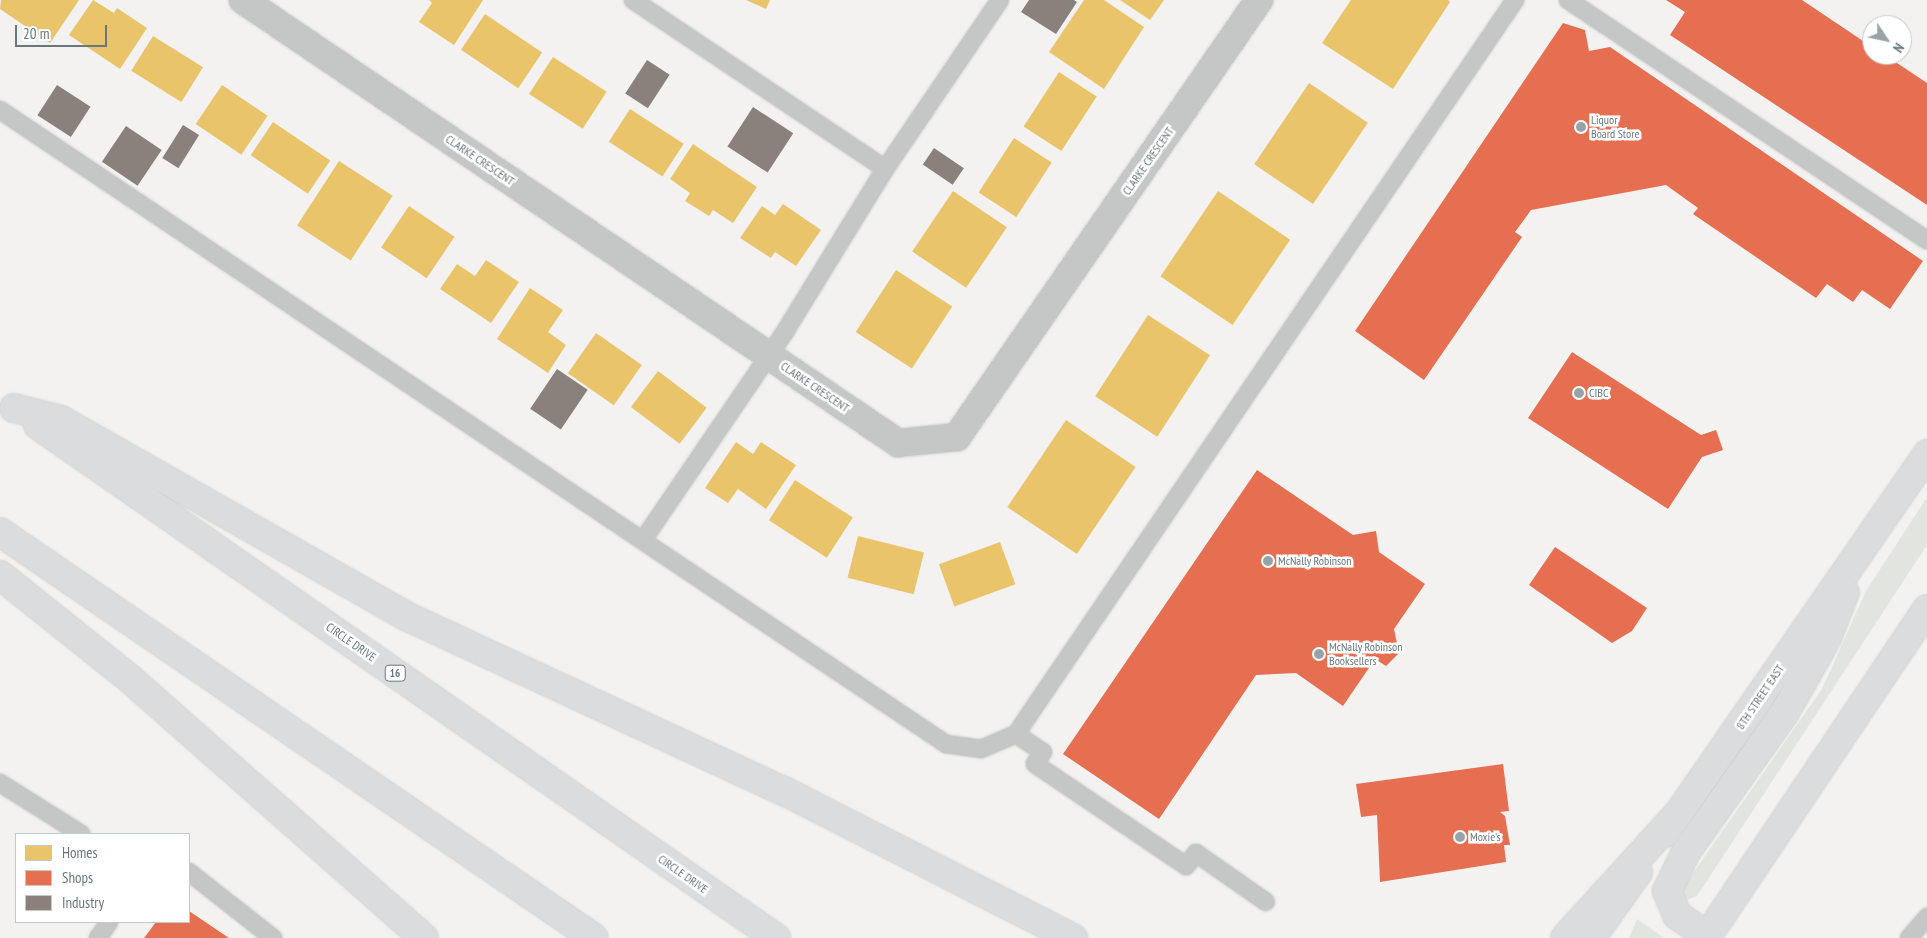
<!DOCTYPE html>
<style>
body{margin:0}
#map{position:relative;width:1927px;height:938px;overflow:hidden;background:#f3f2f1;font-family:"PT Sans Narrow",sans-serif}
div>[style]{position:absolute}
.green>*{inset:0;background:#e2e4df}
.homes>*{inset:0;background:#e9c46a;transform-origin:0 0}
.shops>*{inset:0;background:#e76f51}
.industry>*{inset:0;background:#8a817c;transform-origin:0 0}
.roads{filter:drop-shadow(0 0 1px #cfcfcf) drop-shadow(0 0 1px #cfcfcf)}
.lane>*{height:18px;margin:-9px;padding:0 9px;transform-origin:9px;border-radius:9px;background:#c5c7c7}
.street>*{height:28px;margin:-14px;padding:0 14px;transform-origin:14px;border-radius:14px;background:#c5c7c7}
.secondary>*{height:28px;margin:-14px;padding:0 14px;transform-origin:14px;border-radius:14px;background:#dbdcdd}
.highway>*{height:28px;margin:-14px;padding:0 14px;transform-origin:14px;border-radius:14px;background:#dbdcdd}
.dots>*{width:14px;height:14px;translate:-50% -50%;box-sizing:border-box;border:2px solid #fff;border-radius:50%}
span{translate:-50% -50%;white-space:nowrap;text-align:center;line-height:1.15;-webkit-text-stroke:5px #fff;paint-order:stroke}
.shield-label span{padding:1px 4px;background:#fff;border:1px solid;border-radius:4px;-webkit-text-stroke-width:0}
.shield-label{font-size:11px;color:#66787e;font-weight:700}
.poi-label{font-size:12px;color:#66787e}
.left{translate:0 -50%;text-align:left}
.street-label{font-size:12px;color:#66787e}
.legend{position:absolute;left:15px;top:833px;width:175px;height:90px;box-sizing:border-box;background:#fff;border:1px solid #c2c9cb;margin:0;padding:6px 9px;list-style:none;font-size:15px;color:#66787e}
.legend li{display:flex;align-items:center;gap:10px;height:25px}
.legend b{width:25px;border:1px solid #c2c9cb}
.north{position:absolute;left:1862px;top:15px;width:50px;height:50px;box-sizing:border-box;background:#fff;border:1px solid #c2c9cb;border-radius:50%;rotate:124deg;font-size:14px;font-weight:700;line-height:20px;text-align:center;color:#66787e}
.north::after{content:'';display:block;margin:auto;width:18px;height:22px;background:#97a3a6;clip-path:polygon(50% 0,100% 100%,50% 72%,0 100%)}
.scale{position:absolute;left:15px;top:25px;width:92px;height:22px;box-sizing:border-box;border:2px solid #66787e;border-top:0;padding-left:6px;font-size:15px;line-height:18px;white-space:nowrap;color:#66787e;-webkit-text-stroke:4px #fff;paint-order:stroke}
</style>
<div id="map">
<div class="green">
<i style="clip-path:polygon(1927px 497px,1927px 545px,1697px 896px,1687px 900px,1681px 891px,1684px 886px,1822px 689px,1866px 591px)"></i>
<i style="clip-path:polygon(1637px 919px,1664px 938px,1629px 938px)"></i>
</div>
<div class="homes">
<i style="clip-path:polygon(1px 0,79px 0,50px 43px,0 9px)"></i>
<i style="clip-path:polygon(93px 0,114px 13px,117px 8px,147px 28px,120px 69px,69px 35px)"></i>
<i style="clip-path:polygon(429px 0,483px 0,454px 45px,419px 22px,432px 3px)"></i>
<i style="clip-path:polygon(746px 0,770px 0,766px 9px)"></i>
<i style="clip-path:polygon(1084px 0,1104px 0,1144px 27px,1104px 89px,1049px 52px)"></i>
<i style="clip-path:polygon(1120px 0,1164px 0,1150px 20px)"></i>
<i style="clip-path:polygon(1351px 0,1448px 0,1450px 2px,1393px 89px,1322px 43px)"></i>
<i style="left:485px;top:14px;width:69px;height:43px;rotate:34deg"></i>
<i style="left:153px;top:36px;width:59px;height:41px;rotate:32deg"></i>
<i style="left:553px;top:57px;width:64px;height:44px;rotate:33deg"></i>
<i style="left:1059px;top:72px;width:45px;height:65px;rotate:33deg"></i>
<i style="left:1309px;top:83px;width:71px;height:98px;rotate:34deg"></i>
<i style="left:222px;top:85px;width:55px;height:47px;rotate:34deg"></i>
<i style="left:630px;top:109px;width:64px;height:39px;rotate:33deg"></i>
<i style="left:273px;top:122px;width:69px;height:40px;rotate:34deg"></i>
<i style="left:1014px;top:138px;width:45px;height:65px;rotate:33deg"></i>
<i style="clip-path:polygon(693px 144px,757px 187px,733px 223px,713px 210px,709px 216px,685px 201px,690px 193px,670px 179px)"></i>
<i style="left:339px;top:161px;width:64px;height:77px;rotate:33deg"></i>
<i style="left:953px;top:191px;width:65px;height:73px;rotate:34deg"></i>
<i style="left:1218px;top:191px;width:87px;height:103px;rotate:34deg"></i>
<i style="clip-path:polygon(783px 204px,821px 230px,796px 266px,775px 252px,771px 258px,740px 238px,762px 206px,775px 215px)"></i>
<i style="left:409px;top:206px;width:55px;height:50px;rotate:34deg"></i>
<i style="clip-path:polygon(486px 260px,519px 282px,491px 323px,440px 289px,457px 264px,475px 276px)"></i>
<i style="left:896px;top:270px;width:67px;height:74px;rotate:33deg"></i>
<i style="clip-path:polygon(530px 288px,563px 310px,548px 332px,566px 345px,548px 373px,497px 339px)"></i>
<i style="left:1148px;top:315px;width:74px;height:97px;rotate:33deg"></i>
<i style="left:596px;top:333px;width:56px;height:49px;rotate:35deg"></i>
<i style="left:658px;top:371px;width:61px;height:45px;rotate:37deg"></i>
<i style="left:1066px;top:420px;width:84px;height:105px;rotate:34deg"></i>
<i style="clip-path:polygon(736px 442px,753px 454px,761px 442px,796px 465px,766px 509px,738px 489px,728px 503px,705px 488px)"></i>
<i style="left:795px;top:480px;width:69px;height:48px;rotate:33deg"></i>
<i style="left:858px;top:536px;width:68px;height:43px;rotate:14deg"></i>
<i style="left:1000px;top:542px;width:45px;height:65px;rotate:70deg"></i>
</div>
<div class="shops">
<i style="clip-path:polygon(1666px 0,1802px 0,1872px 47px,1872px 55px,1885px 55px,1927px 83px,1927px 205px,1670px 35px,1685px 12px)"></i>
<i style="clip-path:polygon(1563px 23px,1585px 30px,1589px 51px,1610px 47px,1923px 261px,1890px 309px,1862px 290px,1853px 302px,1827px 284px,1816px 298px,1693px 214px,1698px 208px,1666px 185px,1531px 210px,1515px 232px,1522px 237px,1424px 380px,1355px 331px)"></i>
<i style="clip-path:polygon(1572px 352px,1701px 435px,1716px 430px,1723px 450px,1702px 457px,1668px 509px,1528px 418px)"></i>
<i style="clip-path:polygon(1257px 470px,1353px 535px,1376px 531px,1379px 552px,1425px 584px,1394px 629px,1399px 653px,1386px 666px,1375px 659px,1343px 706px,1296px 673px,1256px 675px,1159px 819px,1063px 754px)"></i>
<i style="clip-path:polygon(1555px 547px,1647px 608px,1632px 631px,1612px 643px,1529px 585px)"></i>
<i style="clip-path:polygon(1503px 764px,1509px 811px,1500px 812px,1505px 816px,1510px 845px,1504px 845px,1506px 862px,1380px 882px,1377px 815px,1361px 817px,1356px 784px)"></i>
<i style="clip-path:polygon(189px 911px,229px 938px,144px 938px,156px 922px,189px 922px)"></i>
</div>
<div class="industry">
<i style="clip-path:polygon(1029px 0,1074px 0,1077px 2px,1056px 34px,1021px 12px)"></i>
<i style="left:647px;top:60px;width:27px;height:40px;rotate:33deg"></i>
<i style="left:57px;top:85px;width:40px;height:36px;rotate:33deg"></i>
<i style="left:753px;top:107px;width:48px;height:47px;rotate:33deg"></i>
<i style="left:183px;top:125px;width:19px;height:39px;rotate:32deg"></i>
<i style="left:126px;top:126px;width:43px;height:43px;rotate:34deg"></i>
<i style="left:934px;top:148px;width:36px;height:20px;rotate:34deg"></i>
<i style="left:557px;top:369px;width:37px;height:48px;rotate:34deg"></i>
</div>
<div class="roads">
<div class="lane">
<i style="left:633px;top:0;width:303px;rotate:33.8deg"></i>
<i style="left:1568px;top:0;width:432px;rotate:33.8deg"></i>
<i style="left:0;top:110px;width:1139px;rotate:33.83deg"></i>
<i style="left:946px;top:744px;width:35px;rotate:8deg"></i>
<i style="left:981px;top:749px;width:38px;rotate:-23deg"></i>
<i style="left:1016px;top:734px;width:888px;rotate:-55.79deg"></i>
<i style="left:643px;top:540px;width:254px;rotate:-55.7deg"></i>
<i style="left:786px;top:330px;width:189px;rotate:-58.4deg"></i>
<i style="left:885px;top:169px;width:204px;rotate:-55.8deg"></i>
<i style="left:1016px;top:734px;width:32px;rotate:34deg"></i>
<i style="left:1043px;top:752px;width:14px;rotate:124deg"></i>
<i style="left:1035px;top:764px;width:182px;rotate:34deg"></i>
<i style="left:1186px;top:866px;width:16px;rotate:-52deg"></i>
<i style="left:1196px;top:853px;width:85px;rotate:35deg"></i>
<i style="left:0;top:783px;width:96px;rotate:32.2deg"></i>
<i style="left:189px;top:872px;width:107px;rotate:38.2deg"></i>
<i style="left:98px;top:938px;width:19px;rotate:-55deg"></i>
<i style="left:1909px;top:938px;width:28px;rotate:-49deg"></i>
</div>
<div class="street">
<i style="left:243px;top:0;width:791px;rotate:34.07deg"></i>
<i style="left:898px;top:443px;width:59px;rotate:-5.8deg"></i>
<i style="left:957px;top:437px;width:531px;rotate:-55.35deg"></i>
</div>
<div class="secondary">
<i style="left:1665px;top:833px;width:461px;rotate:-55.3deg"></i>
<i style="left:1707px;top:936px;width:37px;rotate:-145deg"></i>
<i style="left:1677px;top:915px;width:26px;rotate:-113deg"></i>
<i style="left:1667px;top:891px;width:43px;rotate:-64deg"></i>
<i style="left:1686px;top:852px;width:169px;rotate:-54.6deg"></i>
<i style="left:1784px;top:714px;width:87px;rotate:-60.5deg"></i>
<i style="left:1827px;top:638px;width:49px;rotate:-68.6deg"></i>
<i style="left:1591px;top:938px;width:81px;rotate:-54.5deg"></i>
<i style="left:1706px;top:938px;width:396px;rotate:-56.1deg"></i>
</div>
<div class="highway">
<i style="left:14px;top:408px;width:49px;rotate:14.3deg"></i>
<i style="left:61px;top:420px;width:397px;rotate:29.6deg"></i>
<i style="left:406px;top:616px;width:419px;rotate:24.9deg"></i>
<i style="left:786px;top:792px;width:322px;rotate:27deg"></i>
<i style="left:38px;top:425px;width:899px;rotate:34.8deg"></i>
<i style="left:0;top:532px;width:719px;rotate:34.35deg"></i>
<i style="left:0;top:575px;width:165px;rotate:38.6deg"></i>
<i style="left:129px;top:678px;width:393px;rotate:41.4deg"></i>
<i style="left:1565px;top:938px;width:168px;rotate:-47.7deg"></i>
<i style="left:1706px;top:938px;width:2px;rotate:-63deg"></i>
</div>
</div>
<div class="dots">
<i style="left:1581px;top:127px;background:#97a3a6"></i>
<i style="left:1579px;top:393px;background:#97a3a6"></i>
<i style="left:1268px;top:561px;background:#97a3a6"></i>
<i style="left:1319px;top:654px;background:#97a3a6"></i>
<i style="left:1460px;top:837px;background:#97a3a6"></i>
</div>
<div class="shield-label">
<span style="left:395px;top:673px">16</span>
</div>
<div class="poi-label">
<span class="left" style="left:1591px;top:127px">Liquor<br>Board Store</span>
<span class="left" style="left:1589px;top:393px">CIBC</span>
<span class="left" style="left:1278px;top:561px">McNally Robinson</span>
<span class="left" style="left:1329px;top:654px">McNally Robinson<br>Booksellers</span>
<span class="left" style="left:1470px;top:837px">Moxie's</span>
</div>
<div class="street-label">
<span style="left:480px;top:160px;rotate:34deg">CLARKE CRESCENT</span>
<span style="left:1148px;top:161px;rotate:-55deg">CLARKE CRESCENT</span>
<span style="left:815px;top:387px;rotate:34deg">CLARKE CRESCENT</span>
<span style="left:351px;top:642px;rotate:35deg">CIRCLE DRIVE</span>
<span style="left:1760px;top:697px;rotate:-56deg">8TH STREET EAST</span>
<span style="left:683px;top:874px;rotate:35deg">CIRCLE DRIVE</span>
</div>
<ul class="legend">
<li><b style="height:14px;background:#e9c46a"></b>Homes</li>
<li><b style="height:14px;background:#e76f51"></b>Shops</li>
<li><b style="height:14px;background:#8a817c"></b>Industry</li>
</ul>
<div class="north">N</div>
<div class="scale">20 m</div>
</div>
